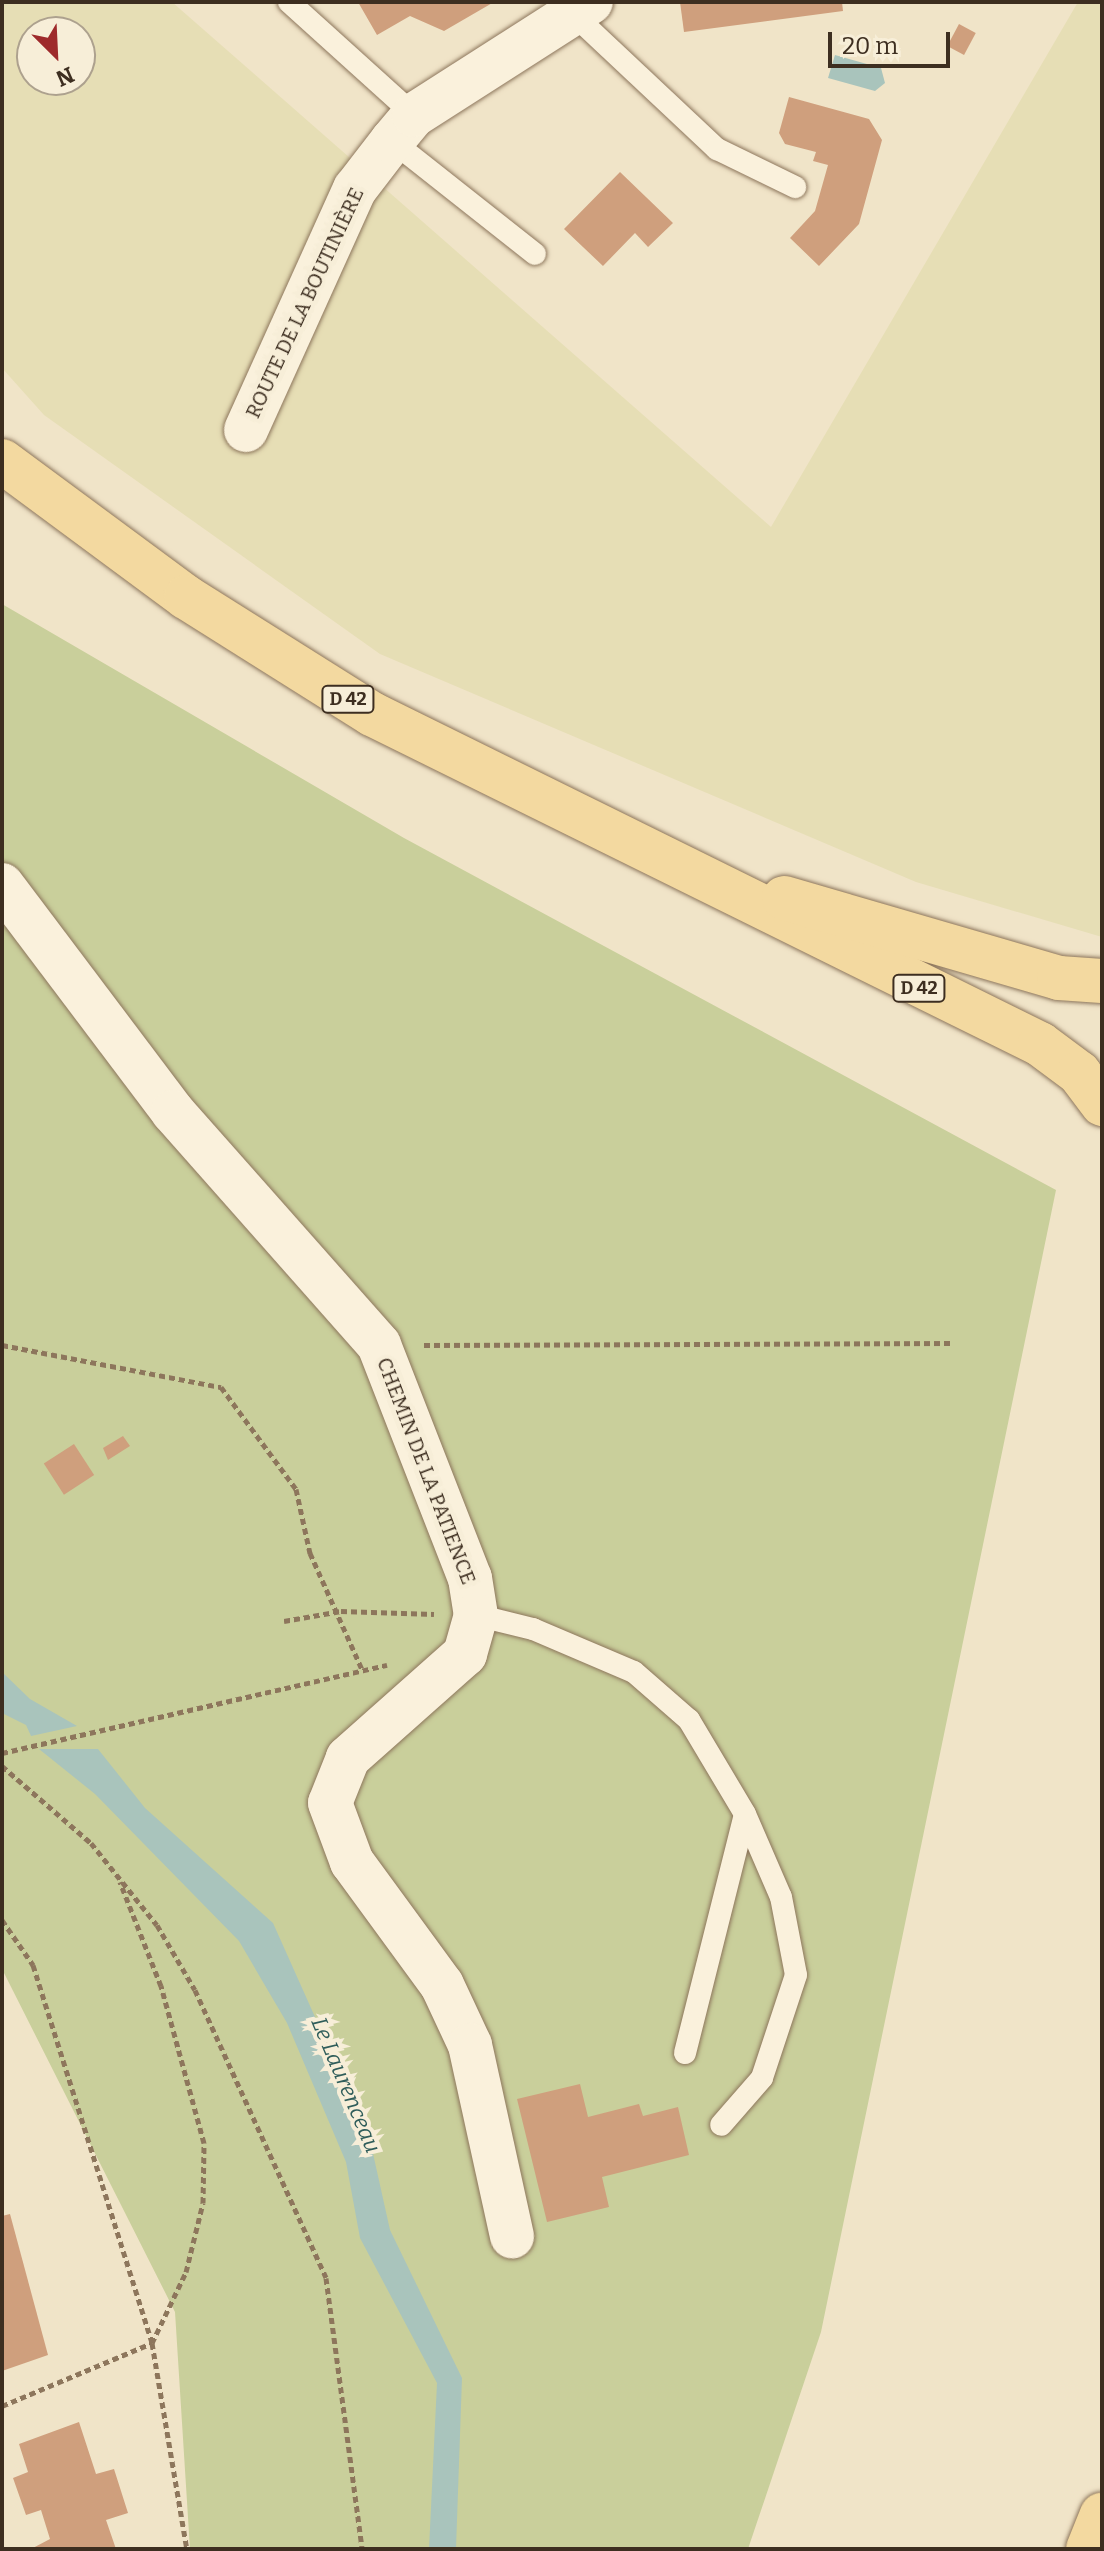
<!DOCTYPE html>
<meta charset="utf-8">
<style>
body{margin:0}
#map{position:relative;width:1104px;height:2551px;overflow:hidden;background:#f0e4c8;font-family:Bitter,serif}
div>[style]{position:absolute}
.farmland>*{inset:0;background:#e6deb5}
.green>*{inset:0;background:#c9cf9b}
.water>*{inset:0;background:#a9c4bc}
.building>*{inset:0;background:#cf9f7d;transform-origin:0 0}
.path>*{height:5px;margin-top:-2.5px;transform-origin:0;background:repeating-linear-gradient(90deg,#8d765c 0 6px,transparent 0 10px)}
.roads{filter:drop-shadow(0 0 2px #8d765c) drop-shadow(0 0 2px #8d765c)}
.service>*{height:22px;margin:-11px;padding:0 11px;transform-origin:11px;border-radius:11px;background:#faf1dc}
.minor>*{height:44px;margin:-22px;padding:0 22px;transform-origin:22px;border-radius:22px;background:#faf1dc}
.primary>*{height:44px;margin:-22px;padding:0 22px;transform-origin:22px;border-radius:22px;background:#f3d9a0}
span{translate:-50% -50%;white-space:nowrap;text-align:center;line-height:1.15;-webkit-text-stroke:8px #f7eed8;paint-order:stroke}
.shield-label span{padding:2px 6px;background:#f7eed8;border:2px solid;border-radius:6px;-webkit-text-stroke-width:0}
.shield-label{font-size:18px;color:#3d2e20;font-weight:700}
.street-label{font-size:20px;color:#3d2e20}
.water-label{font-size:22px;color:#2f5d5a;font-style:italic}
.frame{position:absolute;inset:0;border:4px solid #3d2e20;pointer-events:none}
.north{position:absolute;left:16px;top:16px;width:80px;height:80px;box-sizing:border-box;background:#f7eed8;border:2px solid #ada18e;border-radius:50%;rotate:156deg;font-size:22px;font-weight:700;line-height:32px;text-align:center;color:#3d2e20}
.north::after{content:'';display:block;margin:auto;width:28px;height:36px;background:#9e2a2b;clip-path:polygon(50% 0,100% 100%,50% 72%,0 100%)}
.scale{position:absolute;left:828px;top:32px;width:122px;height:36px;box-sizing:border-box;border:4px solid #3d2e20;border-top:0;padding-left:10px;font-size:24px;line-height:28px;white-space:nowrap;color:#3d2e20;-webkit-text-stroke:6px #f7eed8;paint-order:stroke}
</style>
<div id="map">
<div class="farmland">
<i style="clip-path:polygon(evenodd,2px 2px,172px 2px,771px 527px,1078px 2px,1102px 2px,1102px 937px,916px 882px,380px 654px,44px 415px,2px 368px,2px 2px,32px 32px,80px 32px,80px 80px,32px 80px,32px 32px)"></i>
</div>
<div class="green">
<i style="clip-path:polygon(2px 604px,404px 838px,1056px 1190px,821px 2332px,748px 2549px,190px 2549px,175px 2312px,2px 1969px)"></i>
</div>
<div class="water">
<i style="clip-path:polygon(835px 55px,881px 68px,885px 83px,875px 91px,828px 78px)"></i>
<i style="clip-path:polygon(2px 1672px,30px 1699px,77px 1726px,31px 1736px,26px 1725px,2px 1713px)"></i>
<i style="clip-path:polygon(39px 1749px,98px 1749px,145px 1808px,273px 1923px,370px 2140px,390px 2230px,462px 2378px,456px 2549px,429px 2549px,437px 2383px,360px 2238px,346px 2162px,287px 2023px,239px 1941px,95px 1794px)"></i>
</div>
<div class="building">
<i style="clip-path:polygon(358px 2px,494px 2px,444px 31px,410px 16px,377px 35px)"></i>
<i style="clip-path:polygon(680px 2px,842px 2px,843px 11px,684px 32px)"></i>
<i style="left:959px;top:24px;width:19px;height:25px;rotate:28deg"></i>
<i style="clip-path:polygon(789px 97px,869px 119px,882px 140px,859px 224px,819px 266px,790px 238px,815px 211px,828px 165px,813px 161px,816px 152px,785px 144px,779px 133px)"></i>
<i style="clip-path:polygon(620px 172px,673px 223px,648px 247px,635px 233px,603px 266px,564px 229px)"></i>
<i style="clip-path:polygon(123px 1436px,130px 1446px,108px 1460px,103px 1448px)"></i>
<i style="left:74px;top:1444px;width:37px;height:36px;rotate:57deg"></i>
<i style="clip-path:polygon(580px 2084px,588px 2117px,639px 2104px,643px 2116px,678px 2107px,689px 2155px,602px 2177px,609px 2207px,547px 2222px,517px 2099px)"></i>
<i style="clip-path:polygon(10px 2214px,48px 2355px,2px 2371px,2px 2216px)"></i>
<i style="clip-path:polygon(79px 2422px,96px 2474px,114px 2469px,128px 2513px,106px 2520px,116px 2549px,31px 2549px,50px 2539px,41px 2510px,26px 2515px,13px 2478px,28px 2472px,19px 2444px)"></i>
</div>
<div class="path">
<i style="left:2px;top:1345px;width:223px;rotate:10.9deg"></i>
<i style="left:221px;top:1387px;width:127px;rotate:53.7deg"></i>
<i style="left:296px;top:1489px;width:66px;rotate:77.7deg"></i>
<i style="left:310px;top:1553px;width:127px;rotate:65.9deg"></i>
<i style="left:424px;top:1345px;width:527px;rotate:-0.22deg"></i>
<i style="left:284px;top:1621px;width:58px;rotate:-10deg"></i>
<i style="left:341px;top:1611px;width:93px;rotate:1.8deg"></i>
<i style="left:2px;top:1753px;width:395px;rotate:-12.9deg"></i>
<i style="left:2px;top:1766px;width:118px;rotate:40.9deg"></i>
<i style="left:91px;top:1843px;width:105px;rotate:51.2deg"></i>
<i style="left:157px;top:1925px;width:75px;rotate:59.7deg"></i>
<i style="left:195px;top:1990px;width:316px;rotate:65.5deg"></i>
<i style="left:326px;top:2278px;width:273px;rotate:82.4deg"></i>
<i style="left:2px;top:1920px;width:55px;rotate:55.4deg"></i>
<i style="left:33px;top:1965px;width:396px;rotate:72.5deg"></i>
<i style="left:152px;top:2343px;width:209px;rotate:80.4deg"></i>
<i style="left:2px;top:2406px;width:163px;rotate:-22.8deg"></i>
<i style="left:152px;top:2343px;width:79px;rotate:-64.4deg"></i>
<i style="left:186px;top:2272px;width:71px;rotate:-76.2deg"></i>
<i style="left:203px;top:2203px;width:60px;rotate:-89deg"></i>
<i style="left:204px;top:2143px;width:163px;rotate:-105.3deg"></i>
<i style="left:161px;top:1986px;width:112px;rotate:-111.5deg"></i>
</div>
<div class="roads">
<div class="service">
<i style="left:289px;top:2px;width:169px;rotate:42.1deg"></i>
<i style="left:572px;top:13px;width:199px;rotate:43.2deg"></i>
<i style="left:717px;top:149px;width:87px;rotate:26deg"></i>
<i style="left:392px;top:141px;width:182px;rotate:38.3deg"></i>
<i style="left:476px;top:1615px;width:59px;rotate:13.8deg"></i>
<i style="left:533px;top:1629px;width:110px;rotate:23.1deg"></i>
<i style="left:634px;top:1672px;width:73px;rotate:41.1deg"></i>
<i style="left:689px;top:1720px;width:109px;rotate:59.2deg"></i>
<i style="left:745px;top:1814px;width:90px;rotate:66.6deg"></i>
<i style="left:781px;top:1897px;width:79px;rotate:79.1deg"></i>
<i style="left:796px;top:1975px;width:108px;rotate:108.3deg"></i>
<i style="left:762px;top:2078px;width:62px;rotate:131.1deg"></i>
<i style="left:685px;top:2053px;width:246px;rotate:-75.9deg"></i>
</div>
<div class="minor">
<i style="left:246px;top:430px;width:265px;rotate:-65.7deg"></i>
<i style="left:355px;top:189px;width:61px;rotate:-52.4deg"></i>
<i style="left:392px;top:141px;width:34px;rotate:-50deg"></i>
<i style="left:414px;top:115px;width:210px;rotate:-32.6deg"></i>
<i style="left:2px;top:885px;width:284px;rotate:53deg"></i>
<i style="left:173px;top:1112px;width:311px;rotate:48.5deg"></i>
<i style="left:379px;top:1345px;width:250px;rotate:68.7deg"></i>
<i style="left:470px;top:1578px;width:37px;rotate:81deg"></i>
<i style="left:476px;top:1615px;width:41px;rotate:105.8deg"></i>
<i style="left:465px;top:1654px;width:157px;rotate:138.4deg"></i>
<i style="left:348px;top:1758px;width:48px;rotate:111.8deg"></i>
<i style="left:330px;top:1803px;width:63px;rotate:69.6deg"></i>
<i style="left:352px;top:1862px;width:152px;rotate:53.8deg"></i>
<i style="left:442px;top:1985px;width:66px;rotate:65deg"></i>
<i style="left:470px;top:2045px;width:196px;rotate:77.6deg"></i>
</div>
<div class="primary">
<i style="left:2px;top:461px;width:229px;rotate:36.5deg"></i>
<i style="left:186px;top:597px;width:220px;rotate:32.2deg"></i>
<i style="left:372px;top:714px;width:745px;rotate:26.29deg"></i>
<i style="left:1040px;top:1044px;width:49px;rotate:36.6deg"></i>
<i style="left:1079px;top:1073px;width:39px;rotate:53deg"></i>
<i style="left:784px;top:898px;width:286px;rotate:16.2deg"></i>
<i style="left:1059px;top:978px;width:43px;rotate:4deg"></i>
<i style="left:1088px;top:2549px;width:37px;rotate:-68deg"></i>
</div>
</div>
<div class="shield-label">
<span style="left:348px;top:699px">D 42</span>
<span style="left:919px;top:988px">D 42</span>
</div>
<div class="street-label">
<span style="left:305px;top:303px;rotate:-65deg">ROUTE DE LA BOUTINIÈRE</span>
<span style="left:426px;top:1471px;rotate:69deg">CHEMIN DE LA PATIENCE</span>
</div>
<div class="water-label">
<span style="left:346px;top:2085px;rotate:67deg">Le Laurenceau</span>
</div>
<div class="frame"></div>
<div class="north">N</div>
<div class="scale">20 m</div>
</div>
